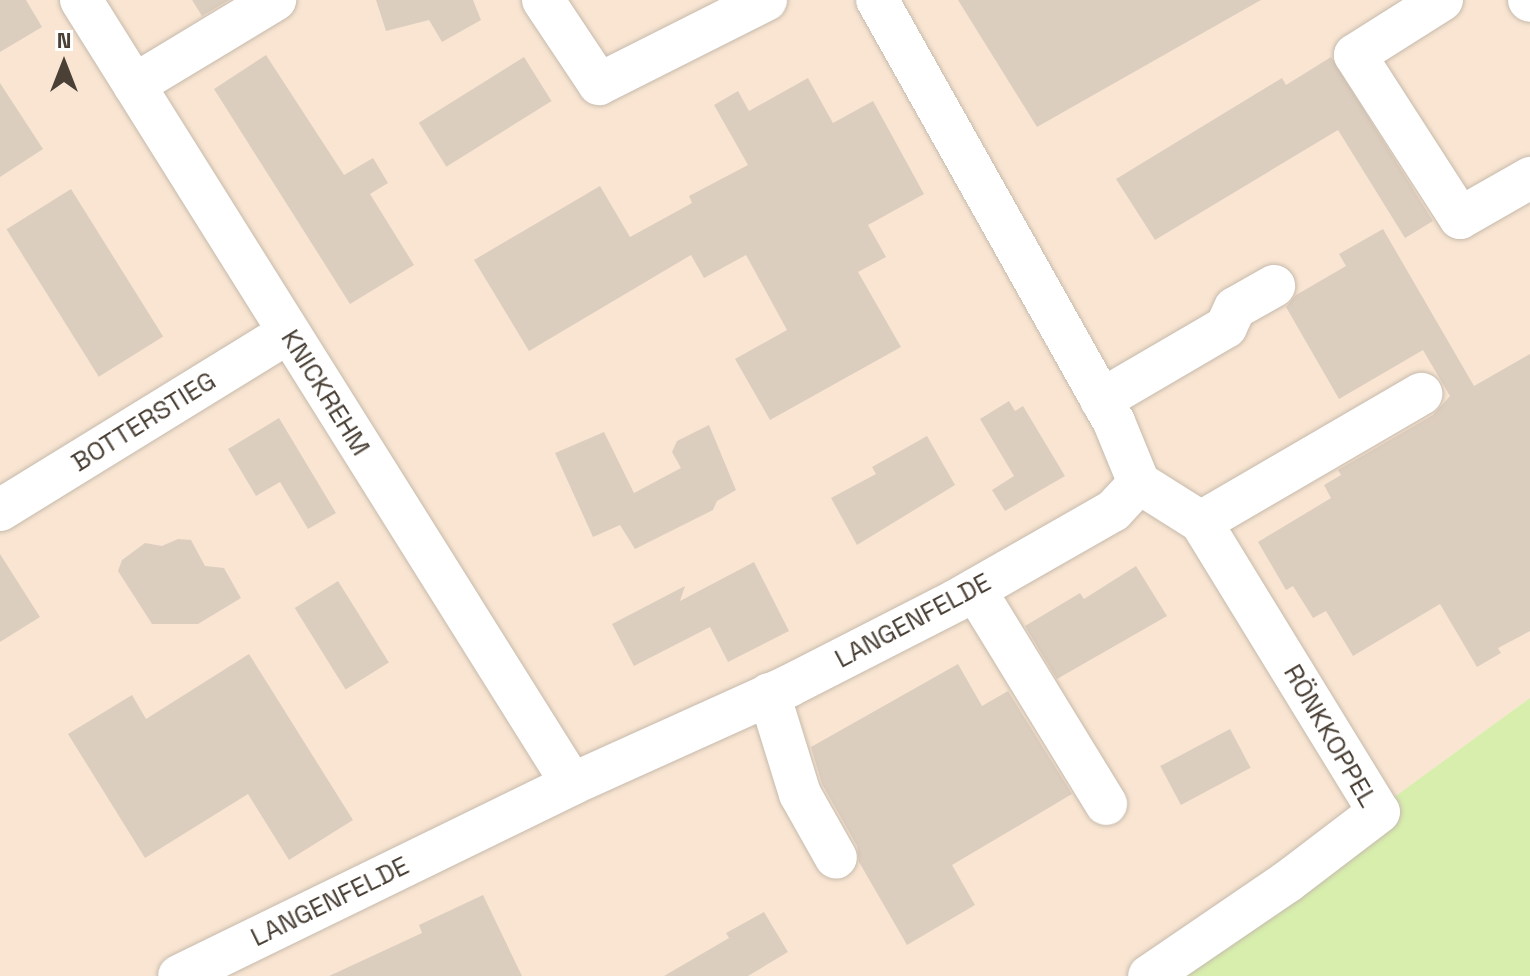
<!DOCTYPE html>
<meta charset="utf-8">
<style>
body{margin:0}
#map{position:relative;width:1530px;height:976px;overflow:hidden;background:#f6f0e8;font-family:"Space Grotesk",sans-serif}
div>[style]{position:absolute}
.commercial>*{inset:0;background:#f9e5d2}
.green>*{inset:0;background:#d7eead}
.building>*{inset:0;background:#dccebf;transform-origin:0 0}
.roads{filter:drop-shadow(0 0 2px #c6baac) drop-shadow(0 0 2px #c6baac)}
.minor>*{height:42px;margin:-21px;padding:0 21px;transform-origin:21px;border-radius:21px;background:#fff}
span{translate:-50% -50%;white-space:nowrap;text-align:center;line-height:1.15;-webkit-text-stroke:8px #fff;paint-order:stroke}
.street-label{font-size:26px;color:#4a4036}
.north{position:absolute;left:24px;top:24px;width:80px;height:80px;-webkit-text-stroke:6px #fff;paint-order:stroke;rotate:0deg;font-size:22px;font-weight:700;line-height:32px;text-align:center;color:#4a4036}
.north::after{content:'';display:block;margin:auto;width:28px;height:36px;background:#4a4036;clip-path:polygon(50% 0,100% 100%,50% 72%,0 100%)}
</style>
<div id="map">
<div class="commercial">
<i style="clip-path:polygon(0 0,1530px 0,1530px 698px,1149px 976px,0 976px)"></i>
</div>
<div class="green">
<i style="clip-path:polygon(1530px 698px,1530px 976px,1149px 976px)"></i>
</div>
<div class="building">
<i style="clip-path:polygon(0 0,26px 0,42px 27px,0 52px)"></i>
<i style="clip-path:polygon(192px 0,229px 0,202px 16px)"></i>
<i style="clip-path:polygon(376px 0,473px 0,481px 20px,442px 42px,429px 20px,386px 31px)"></i>
<i style="clip-path:polygon(958px 0,1261px 0,1037px 127px)"></i>
<i style="clip-path:polygon(266px 55px,344px 175px,373px 158px,388px 183px,370px 194px,414px 265px,350px 304px,214px 89px)"></i>
<i style="left:524px;top:57px;width:52px;height:124px;rotate:58deg"></i>
<i style="clip-path:polygon(1331px 57px,1433px 221px,1405px 238px,1338px 130px,1155px 240px,1116px 179px,1282px 78px,1286px 85px)"></i>
<i style="clip-path:polygon(808px 78px,833px 123px,873px 101px,924px 194px,868px 225px,886px 257px,858px 272px,901px 347px,770px 420px,735px 359px,787px 330px,746px 255px,704px 278px,691px 255px,529px 351px,474px 260px,600px 186px,630px 237px,692px 203px,689px 196px,748px 165px,714px 105px,738px 91px,749px 111px)"></i>
<i style="clip-path:polygon(0 83px,43px 149px,0 177px)"></i>
<i style="left:71px;top:189px;width:174px;height:76px;rotate:58deg"></i>
<i style="clip-path:polygon(1383px 229px,1474px 386px,1530px 354px,1530px 631px,1498px 648px,1501px 653px,1477px 667px,1440px 604px,1353px 656px,1326px 611px,1313px 618px,1293px 586px,1286px 590px,1258px 542px,1331px 498px,1324px 485px,1341px 475px,1338px 470px,1433px 415px,1450px 396px,1423px 350px,1339px 399px,1286px 307px,1296px 295px,1346px 266px,1339px 254px)"></i>
<i style="clip-path:polygon(1009px 401px,1015px 411px,1023px 406px,1065px 476px,1005px 511px,992px 490px,1014px 476px,980px 419px)"></i>
<i style="clip-path:polygon(279px 418px,336px 513px,308px 529px,280px 482px,256px 496px,228px 449px)"></i>
<i style="clip-path:polygon(709px 425px,736px 490px,717px 501px,713px 510px,635px 549px,620px 525px,593px 537px,555px 453px,604px 432px,634px 493px,681px 468px,672px 452px,677px 441px)"></i>
<i style="clip-path:polygon(927px 436px,955px 485px,857px 545px,831px 498px,876px 474px,872px 467px)"></i>
<i style="clip-path:polygon(178px 539px,191px 540px,205px 566px,224px 568px,241px 598px,198px 624px,152px 624px,118px 571px,122px 560px,145px 543px,162px 546px)"></i>
<i style="clip-path:polygon(0 554px,40px 617px,0 642px)"></i>
<i style="clip-path:polygon(754px 562px,789px 631px,728px 662px,710px 627px,634px 666px,612px 624px,685px 586px,680px 601px)"></i>
<i style="clip-path:polygon(1136px 566px,1167px 616px,1057px 679px,1025px 626px,1080px 593px,1084px 599px)"></i>
<i style="left:338px;top:581px;width:96px;height:51px;rotate:58deg"></i>
<i style="clip-path:polygon(249px 654px,353px 820px,289px 860px,248px 794px,145px 858px,68px 734px,132px 695px,146px 719px)"></i>
<i style="clip-path:polygon(958px 664px,982px 706px,1008px 691px,1072px 794px,952px 865px,975px 905px,907px 945px,859px 862px,857px 846px,822px 784px,811px 747px)"></i>
<i style="left:1230px;top:729px;width:44px;height:79px;rotate:62deg"></i>
<i style="clip-path:polygon(483px 895px,522px 976px,329px 976px,422px 933px,419px 925px)"></i>
<i style="clip-path:polygon(764px 912px,788px 952px,748px 976px,664px 976px,729px 938px,726px 933px)"></i>
</div>
<div class="roads">
<div class="minor">
<i style="left:81px;top:0;width:925px;rotate:57.94deg"></i>
<i style="left:543px;top:0;width:101px;rotate:56.3deg"></i>
<i style="left:599px;top:84px;width:187px;rotate:-26.7deg"></i>
<i style="left:1442px;top:0;width:103px;rotate:147.7deg"></i>
<i style="left:1355px;top:55px;width:194px;rotate:57.2deg"></i>
<i style="left:1460px;top:218px;width:81px;rotate:-29.7deg"></i>
<i style="left:1529px;top:0;width:1px;rotate:45deg"></i>
<i style="left:134px;top:85px;width:165px;rotate:-31.1deg"></i>
<i style="left:1101px;top:400px;width:145px;rotate:-30.3deg"></i>
<i style="left:1226px;top:327px;width:21px;rotate:-65deg"></i>
<i style="left:1235px;top:308px;width:45px;rotate:-29.4deg"></i>
<i style="left:1139px;top:483px;width:73px;rotate:32.2deg"></i>
<i style="left:1201px;top:522px;width:340px;rotate:58.5deg"></i>
<i style="left:1379px;top:812px;width:116px;rotate:142.7deg"></i>
<i style="left:1287px;top:882px;width:167px;rotate:145.7deg"></i>
<i style="left:0;top:510px;width:338px;rotate:-31.6deg"></i>
<i style="left:1201px;top:522px;width:255px;rotate:-30.2deg"></i>
<i style="left:975px;top:590px;width:251px;rotate:58.5deg"></i>
<i style="left:769px;top:694px;width:105px;rotate:72.8deg"></i>
<i style="left:800px;top:794px;width:73px;rotate:60.6deg"></i>
<i style="left:179px;top:976px;width:437px;rotate:-26deg"></i>
<i style="left:572px;top:784px;width:238px;rotate:-24.3deg"></i>
<i style="left:789px;top:686px;width:186px;rotate:-27.1deg"></i>
<i style="left:955px;top:601px;width:182px;rotate:-29.7deg"></i>
<i style="left:1113px;top:511px;width:38px;rotate:-47deg"></i>
<i style="left:1139px;top:483px;width:66px;rotate:-112.3deg"></i>
<i style="left:1114px;top:422px;width:484px;rotate:-119.3deg"></i>
</div>
</div>
<div class="street-label">
<span style="left:325px;top:393px;rotate:58deg">KNICKREHM</span>
<span style="left:144px;top:422px;rotate:-32deg">BOTTERSTIEG</span>
<span style="left:913px;top:621px;rotate:-28deg">LANGENFELDE</span>
<span style="left:1330px;top:736px;rotate:60deg">RÖNKKOPPEL</span>
<span style="left:330px;top:902px;rotate:-26deg">LANGENFELDE</span>
</div>
<div class="north">N</div>
</div>
